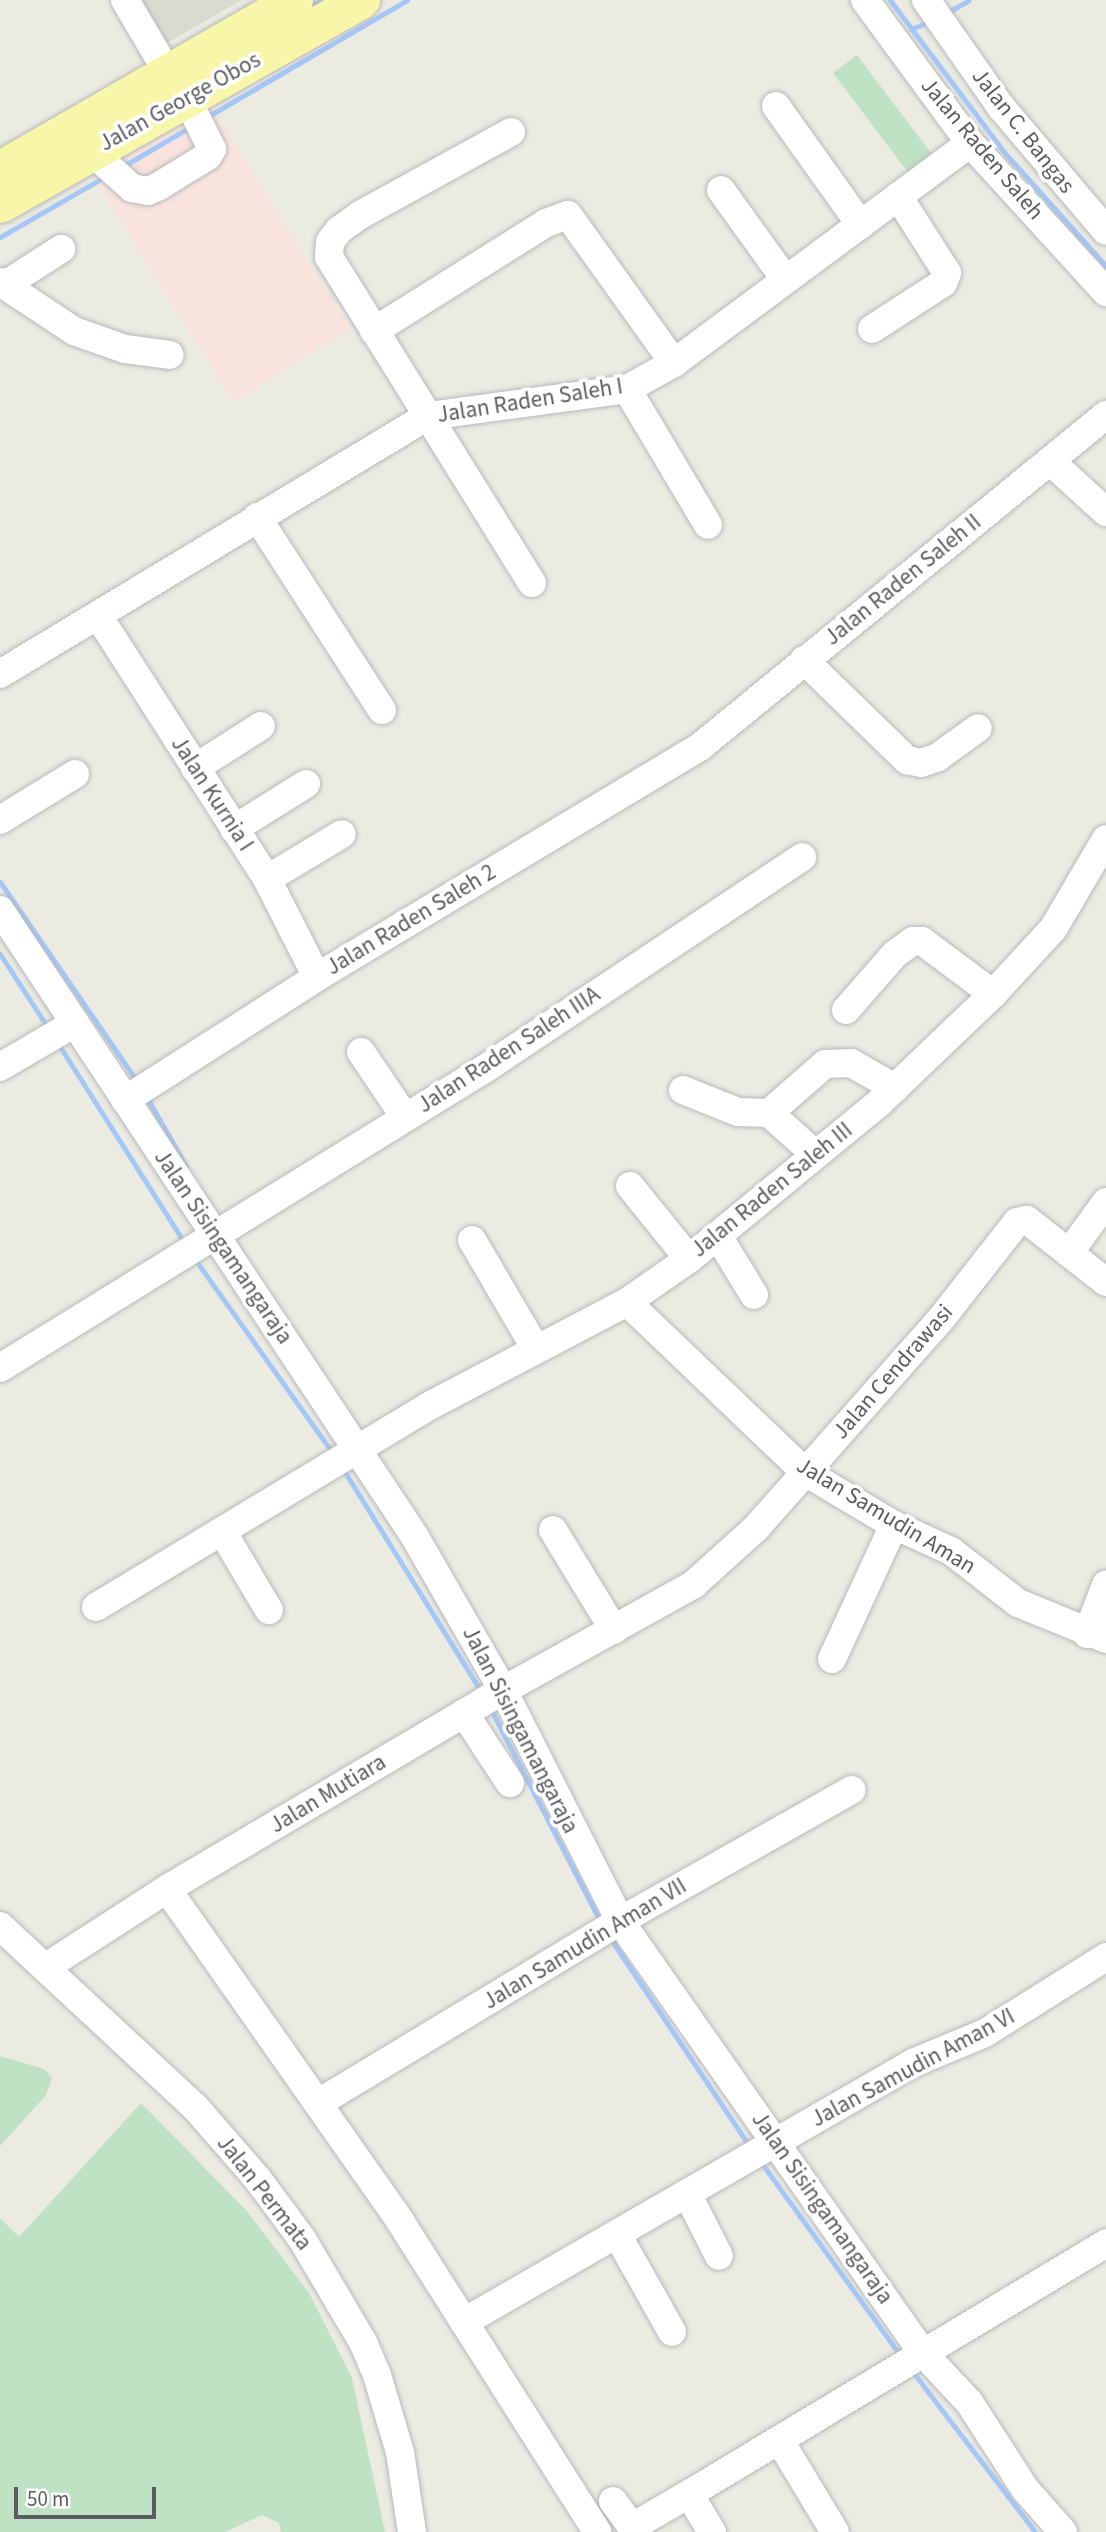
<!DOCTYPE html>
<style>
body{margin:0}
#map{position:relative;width:1106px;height:2532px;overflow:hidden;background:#ebebe1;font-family:"Source Sans 3",sans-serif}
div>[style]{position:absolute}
.education>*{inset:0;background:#dbdacf}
.medical>*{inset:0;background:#f8e4dd;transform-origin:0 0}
.green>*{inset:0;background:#bfe1c4;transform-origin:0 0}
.stream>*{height:5px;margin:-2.5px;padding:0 2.5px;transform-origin:2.5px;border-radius:2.5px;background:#a5c7f8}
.roads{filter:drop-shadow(0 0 2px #b7b8bd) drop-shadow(0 0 2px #b7b8bd)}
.minor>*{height:28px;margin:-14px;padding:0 14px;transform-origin:14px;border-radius:14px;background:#fff}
.major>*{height:37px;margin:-18.5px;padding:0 18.5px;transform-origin:18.5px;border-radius:18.5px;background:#f8f7a9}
span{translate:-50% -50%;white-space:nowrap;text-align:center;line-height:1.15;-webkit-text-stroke:7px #fff;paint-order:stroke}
.street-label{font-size:23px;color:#5a5c61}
.scale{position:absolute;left:14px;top:2487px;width:142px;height:32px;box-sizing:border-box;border:4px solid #5a5c61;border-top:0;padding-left:9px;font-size:21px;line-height:24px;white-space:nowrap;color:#5a5c61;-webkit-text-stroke:5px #fff;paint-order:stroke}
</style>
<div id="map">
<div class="education">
<i style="clip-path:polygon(142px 0,242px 0,167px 43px)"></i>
</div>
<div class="medical">
<i style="left:208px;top:101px;width:269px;height:138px;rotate:58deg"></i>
</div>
<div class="green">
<i style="left:857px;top:55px;width:124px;height:30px;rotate:53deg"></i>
<i style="clip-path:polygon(0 2056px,44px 2069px,52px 2078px,46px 2095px,0 2146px)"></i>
<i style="clip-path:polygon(141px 2103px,246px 2210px,309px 2293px,352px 2378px,385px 2532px,281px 2532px,279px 2523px,262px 2515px,225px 2532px,0 2532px,0 2218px,19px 2237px)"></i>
</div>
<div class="stream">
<i style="left:890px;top:0;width:190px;rotate:53.1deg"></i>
<i style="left:1004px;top:152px;width:153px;rotate:48.2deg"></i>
<i style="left:305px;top:9px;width:18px;rotate:-29deg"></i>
<i style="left:946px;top:13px;width:26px;rotate:-29deg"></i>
<i style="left:911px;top:29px;width:22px;rotate:-22deg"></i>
<i style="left:212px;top:114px;width:226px;rotate:-30.3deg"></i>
<i style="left:127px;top:164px;width:67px;rotate:-30.4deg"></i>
<i style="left:0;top:237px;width:114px;rotate:-29.9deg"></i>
<i style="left:0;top:882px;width:242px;rotate:55.5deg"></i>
<i style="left:0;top:954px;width:88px;rotate:57deg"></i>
<i style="left:57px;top:1042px;width:239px;rotate:57.6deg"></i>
<i style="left:146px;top:1096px;width:81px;rotate:60.3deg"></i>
<i style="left:194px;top:1258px;width:242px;rotate:54.6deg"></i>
<i style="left:343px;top:1469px;width:264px;rotate:58.2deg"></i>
<i style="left:490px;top:1708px;width:242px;rotate:62.7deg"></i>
<i style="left:610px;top:1938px;width:252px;rotate:56.2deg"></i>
<i style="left:760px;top:2161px;width:243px;rotate:54.2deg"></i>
<i style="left:912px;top:2371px;width:203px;rotate:52.6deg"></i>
</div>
<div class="roads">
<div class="minor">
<i style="left:125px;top:0;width:85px;rotate:59.5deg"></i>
<i style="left:865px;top:0;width:177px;rotate:53.7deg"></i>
<i style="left:970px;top:143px;width:202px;rotate:47.6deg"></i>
<i style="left:926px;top:0;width:131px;rotate:55deg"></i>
<i style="left:1001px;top:107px;width:162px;rotate:49.7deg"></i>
<i style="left:776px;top:106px;width:146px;rotate:54.5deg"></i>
<i style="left:511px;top:132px;width:172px;rotate:151.2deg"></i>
<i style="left:360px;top:215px;width:26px;rotate:144deg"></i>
<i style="left:339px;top:230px;width:15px;rotate:127deg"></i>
<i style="left:330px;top:242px;width:15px;rotate:94deg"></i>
<i style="left:329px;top:257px;width:384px;rotate:58.1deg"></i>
<i style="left:92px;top:152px;width:54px;rotate:42deg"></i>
<i style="left:132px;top:188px;width:16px;rotate:11deg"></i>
<i style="left:148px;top:191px;width:12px;rotate:-24deg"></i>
<i style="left:159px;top:186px;width:57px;rotate:-31.5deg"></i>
<i style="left:208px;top:156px;width:8px;rotate:-60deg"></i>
<i style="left:212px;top:149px;width:56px;rotate:-116.6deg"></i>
<i style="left:721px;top:190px;width:110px;rotate:54.3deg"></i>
<i style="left:0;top:282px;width:89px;rotate:33.5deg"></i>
<i style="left:74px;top:331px;width:54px;rotate:19.4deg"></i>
<i style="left:125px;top:349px;width:45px;rotate:7.6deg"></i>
<i style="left:5px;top:285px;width:67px;rotate:-32.7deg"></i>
<i style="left:872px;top:329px;width:85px;rotate:-32.9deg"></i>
<i style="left:943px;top:283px;width:11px;rotate:-68deg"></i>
<i style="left:947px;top:273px;width:91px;rotate:-122.5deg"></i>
<i style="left:374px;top:331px;width:203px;rotate:-32.1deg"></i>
<i style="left:546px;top:223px;width:23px;rotate:-20deg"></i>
<i style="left:568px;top:215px;width:182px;rotate:54.4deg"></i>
<i style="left:627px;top:389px;width:158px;rotate:59.2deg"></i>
<i style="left:1050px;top:461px;width:76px;rotate:42.3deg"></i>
<i style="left:257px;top:517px;width:230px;rotate:57.1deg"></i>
<i style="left:99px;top:617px;width:311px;rotate:57.3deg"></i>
<i style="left:267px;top:879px;width:110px;rotate:63deg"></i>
<i style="left:804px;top:660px;width:144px;rotate:44.2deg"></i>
<i style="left:907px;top:760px;width:14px;rotate:12deg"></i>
<i style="left:921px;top:763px;width:18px;rotate:-19deg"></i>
<i style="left:938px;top:757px;width:49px;rotate:-35.9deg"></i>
<i style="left:0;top:674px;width:500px;rotate:-31.1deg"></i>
<i style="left:428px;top:416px;width:201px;rotate:-7.7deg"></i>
<i style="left:627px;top:389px;width:54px;rotate:-29deg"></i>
<i style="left:674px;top:363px;width:369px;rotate:-36.6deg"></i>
<i style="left:195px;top:768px;width:78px;rotate:-32.5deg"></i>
<i style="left:0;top:820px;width:88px;rotate:-31.5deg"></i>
<i style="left:234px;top:829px;width:85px;rotate:-32deg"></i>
<i style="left:267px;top:879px;width:87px;rotate:-31deg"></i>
<i style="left:0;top:910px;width:752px;rotate:56.5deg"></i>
<i style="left:415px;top:1537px;width:177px;rotate:60.1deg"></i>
<i style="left:503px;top:1690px;width:259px;rotate:63.1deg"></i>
<i style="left:620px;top:1921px;width:526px;rotate:54.98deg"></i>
<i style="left:922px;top:2352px;width:69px;rotate:46.8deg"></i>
<i style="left:969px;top:2402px;width:103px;rotate:57.2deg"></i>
<i style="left:1025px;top:2489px;width:57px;rotate:48.5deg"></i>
<i style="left:846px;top:1010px;width:74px;rotate:-48.8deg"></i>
<i style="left:895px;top:954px;width:22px;rotate:-36deg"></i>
<i style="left:913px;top:941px;width:9px"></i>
<i style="left:922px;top:941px;width:89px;rotate:36.7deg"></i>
<i style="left:361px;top:1052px;width:78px;rotate:55.9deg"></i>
<i style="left:0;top:1067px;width:87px;rotate:-30.4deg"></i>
<i style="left:683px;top:1090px;width:59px;rotate:21.8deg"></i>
<i style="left:738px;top:1112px;width:31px;rotate:2deg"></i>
<i style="left:125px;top:1100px;width:228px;rotate:-32.6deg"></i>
<i style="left:317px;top:977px;width:448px;rotate:-31deg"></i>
<i style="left:701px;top:746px;width:523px;rotate:-39.26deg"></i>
<i style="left:815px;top:1154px;width:62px;rotate:-138.3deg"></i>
<i style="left:769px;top:1113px;width:74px;rotate:-41.2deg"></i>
<i style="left:825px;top:1064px;width:26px;rotate:-2deg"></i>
<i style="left:851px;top:1063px;width:51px;rotate:29.6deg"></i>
<i style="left:630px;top:1186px;width:94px;rotate:51.1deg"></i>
<i style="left:1106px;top:1202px;width:63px;rotate:126deg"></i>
<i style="left:1069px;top:1253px;width:47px;rotate:38.1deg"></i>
<i style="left:718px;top:1236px;width:69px;rotate:58.6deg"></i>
<i style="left:472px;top:1240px;width:126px;rotate:59.6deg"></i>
<i style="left:627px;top:1302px;width:246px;rotate:43.7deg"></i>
<i style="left:805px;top:1472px;width:104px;rotate:30.8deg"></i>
<i style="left:894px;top:1525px;width:63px;rotate:24.5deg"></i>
<i style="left:951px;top:1551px;width:85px;rotate:37.8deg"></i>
<i style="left:1018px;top:1603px;width:95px;rotate:22.2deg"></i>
<i style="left:0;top:1368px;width:571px;rotate:-31.69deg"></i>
<i style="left:486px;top:1068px;width:380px;rotate:-33.7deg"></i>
<i style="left:553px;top:1530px;width:117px;rotate:58.6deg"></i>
<i style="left:222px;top:1531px;width:92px;rotate:59.3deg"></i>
<i style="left:96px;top:1607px;width:391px;rotate:-31.1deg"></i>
<i style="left:431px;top:1405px;width:221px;rotate:-27.7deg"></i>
<i style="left:627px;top:1302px;width:75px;rotate:-34.7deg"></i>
<i style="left:689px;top:1259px;width:247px;rotate:-39.4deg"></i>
<i style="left:880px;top:1102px;width:156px;rotate:-43.7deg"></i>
<i style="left:993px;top:994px;width:88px;rotate:-47.3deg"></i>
<i style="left:1053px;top:929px;width:104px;rotate:-59.5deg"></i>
<i style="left:1087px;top:1634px;width:53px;rotate:-68.8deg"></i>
<i style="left:832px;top:1659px;width:148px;rotate:-65.2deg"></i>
<i style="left:464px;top:1713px;width:84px;rotate:56.7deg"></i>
<i style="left:167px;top:1889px;width:406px;rotate:54.9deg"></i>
<i style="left:400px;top:2221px;width:368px;rotate:57.6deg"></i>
<i style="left:0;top:1926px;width:266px;rotate:42.9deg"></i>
<i style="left:195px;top:2107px;width:94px;rotate:48.9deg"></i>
<i style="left:257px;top:2178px;width:76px;rotate:53.6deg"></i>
<i style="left:302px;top:2239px;width:120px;rotate:59.4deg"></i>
<i style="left:363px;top:2342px;width:36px;rotate:67deg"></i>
<i style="left:377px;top:2375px;width:80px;rotate:73.4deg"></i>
<i style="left:400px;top:2452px;width:81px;rotate:81.5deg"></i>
<i style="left:46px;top:1967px;width:144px;rotate:-32.8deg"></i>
<i style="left:167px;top:1889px;width:371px;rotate:-30.6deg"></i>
<i style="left:486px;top:1700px;width:238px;rotate:-29.1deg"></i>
<i style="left:694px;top:1584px;width:84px;rotate:-42.1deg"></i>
<i style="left:756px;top:1528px;width:279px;rotate:-48.5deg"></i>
<i style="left:941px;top:1319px;width:123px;rotate:-51.9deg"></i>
<i style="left:1017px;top:1222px;width:10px;rotate:-11deg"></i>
<i style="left:1027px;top:1220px;width:53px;rotate:38.2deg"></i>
<i style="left:320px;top:2102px;width:350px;rotate:-31.1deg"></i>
<i style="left:620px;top:1921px;width:266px;rotate:-29.5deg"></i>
<i style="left:688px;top:2195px;width:68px;rotate:63.1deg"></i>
<i style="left:618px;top:2236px;width:110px;rotate:60.6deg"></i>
<i style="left:464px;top:2322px;width:518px;rotate:-29.98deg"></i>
<i style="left:913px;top:2063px;width:78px;rotate:-22.6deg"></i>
<i style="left:985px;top:2033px;width:143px;rotate:-32.1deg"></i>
<i style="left:780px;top:2441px;width:106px;rotate:58.9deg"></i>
<i style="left:613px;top:2501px;width:32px;rotate:54deg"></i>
<i style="left:636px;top:2532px;width:6px;rotate:-129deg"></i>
<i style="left:632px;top:2527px;width:66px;rotate:-30.1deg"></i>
<i style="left:712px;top:2532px;width:44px;rotate:-121.2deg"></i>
<i style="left:689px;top:2494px;width:487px;rotate:-31deg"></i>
</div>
<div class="major">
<i style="left:0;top:169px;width:339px;rotate:-29.9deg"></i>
<i style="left:0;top:204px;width:415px;rotate:-29.5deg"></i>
</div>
</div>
<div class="street-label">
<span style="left:180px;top:102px;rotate:-29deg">Jalan George Obos</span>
<span style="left:1023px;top:131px;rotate:52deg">Jalan C. Bangas</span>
<span style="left:982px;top:149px;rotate:50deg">Jalan Raden Saleh</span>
<span style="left:530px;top:401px;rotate:-9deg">Jalan Raden Saleh I</span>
<span style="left:903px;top:580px;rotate:-39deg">Jalan Raden Saleh II</span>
<span style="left:212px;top:794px;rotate:57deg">Jalan Kurnia I</span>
<span style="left:411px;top:920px;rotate:-31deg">Jalan Raden Saleh 2</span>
<span style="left:509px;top:1050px;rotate:-33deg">Jalan Raden Saleh IIIA</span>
<span style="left:772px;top:1190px;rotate:-39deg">Jalan Raden Saleh III</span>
<span style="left:223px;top:1247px;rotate:56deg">Jalan Sisingamangaraja</span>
<span style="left:893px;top:1372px;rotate:-49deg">Jalan Cendrawasi</span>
<span style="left:886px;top:1516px;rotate:31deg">Jalan Samudin Aman</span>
<span style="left:520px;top:1730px;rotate:63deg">Jalan Sisingamangaraja</span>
<span style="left:328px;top:1794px;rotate:-31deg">Jalan Mutiara</span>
<span style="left:585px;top:1944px;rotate:-31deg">Jalan Samudin Aman VII</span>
<span style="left:913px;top:2068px;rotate:-28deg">Jalan Samudin Aman VI</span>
<span style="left:264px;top:2193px;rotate:52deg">Jalan Permata</span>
<span style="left:822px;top:2208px;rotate:55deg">Jalan Sisingamangaraja</span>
</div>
<div class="scale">50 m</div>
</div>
